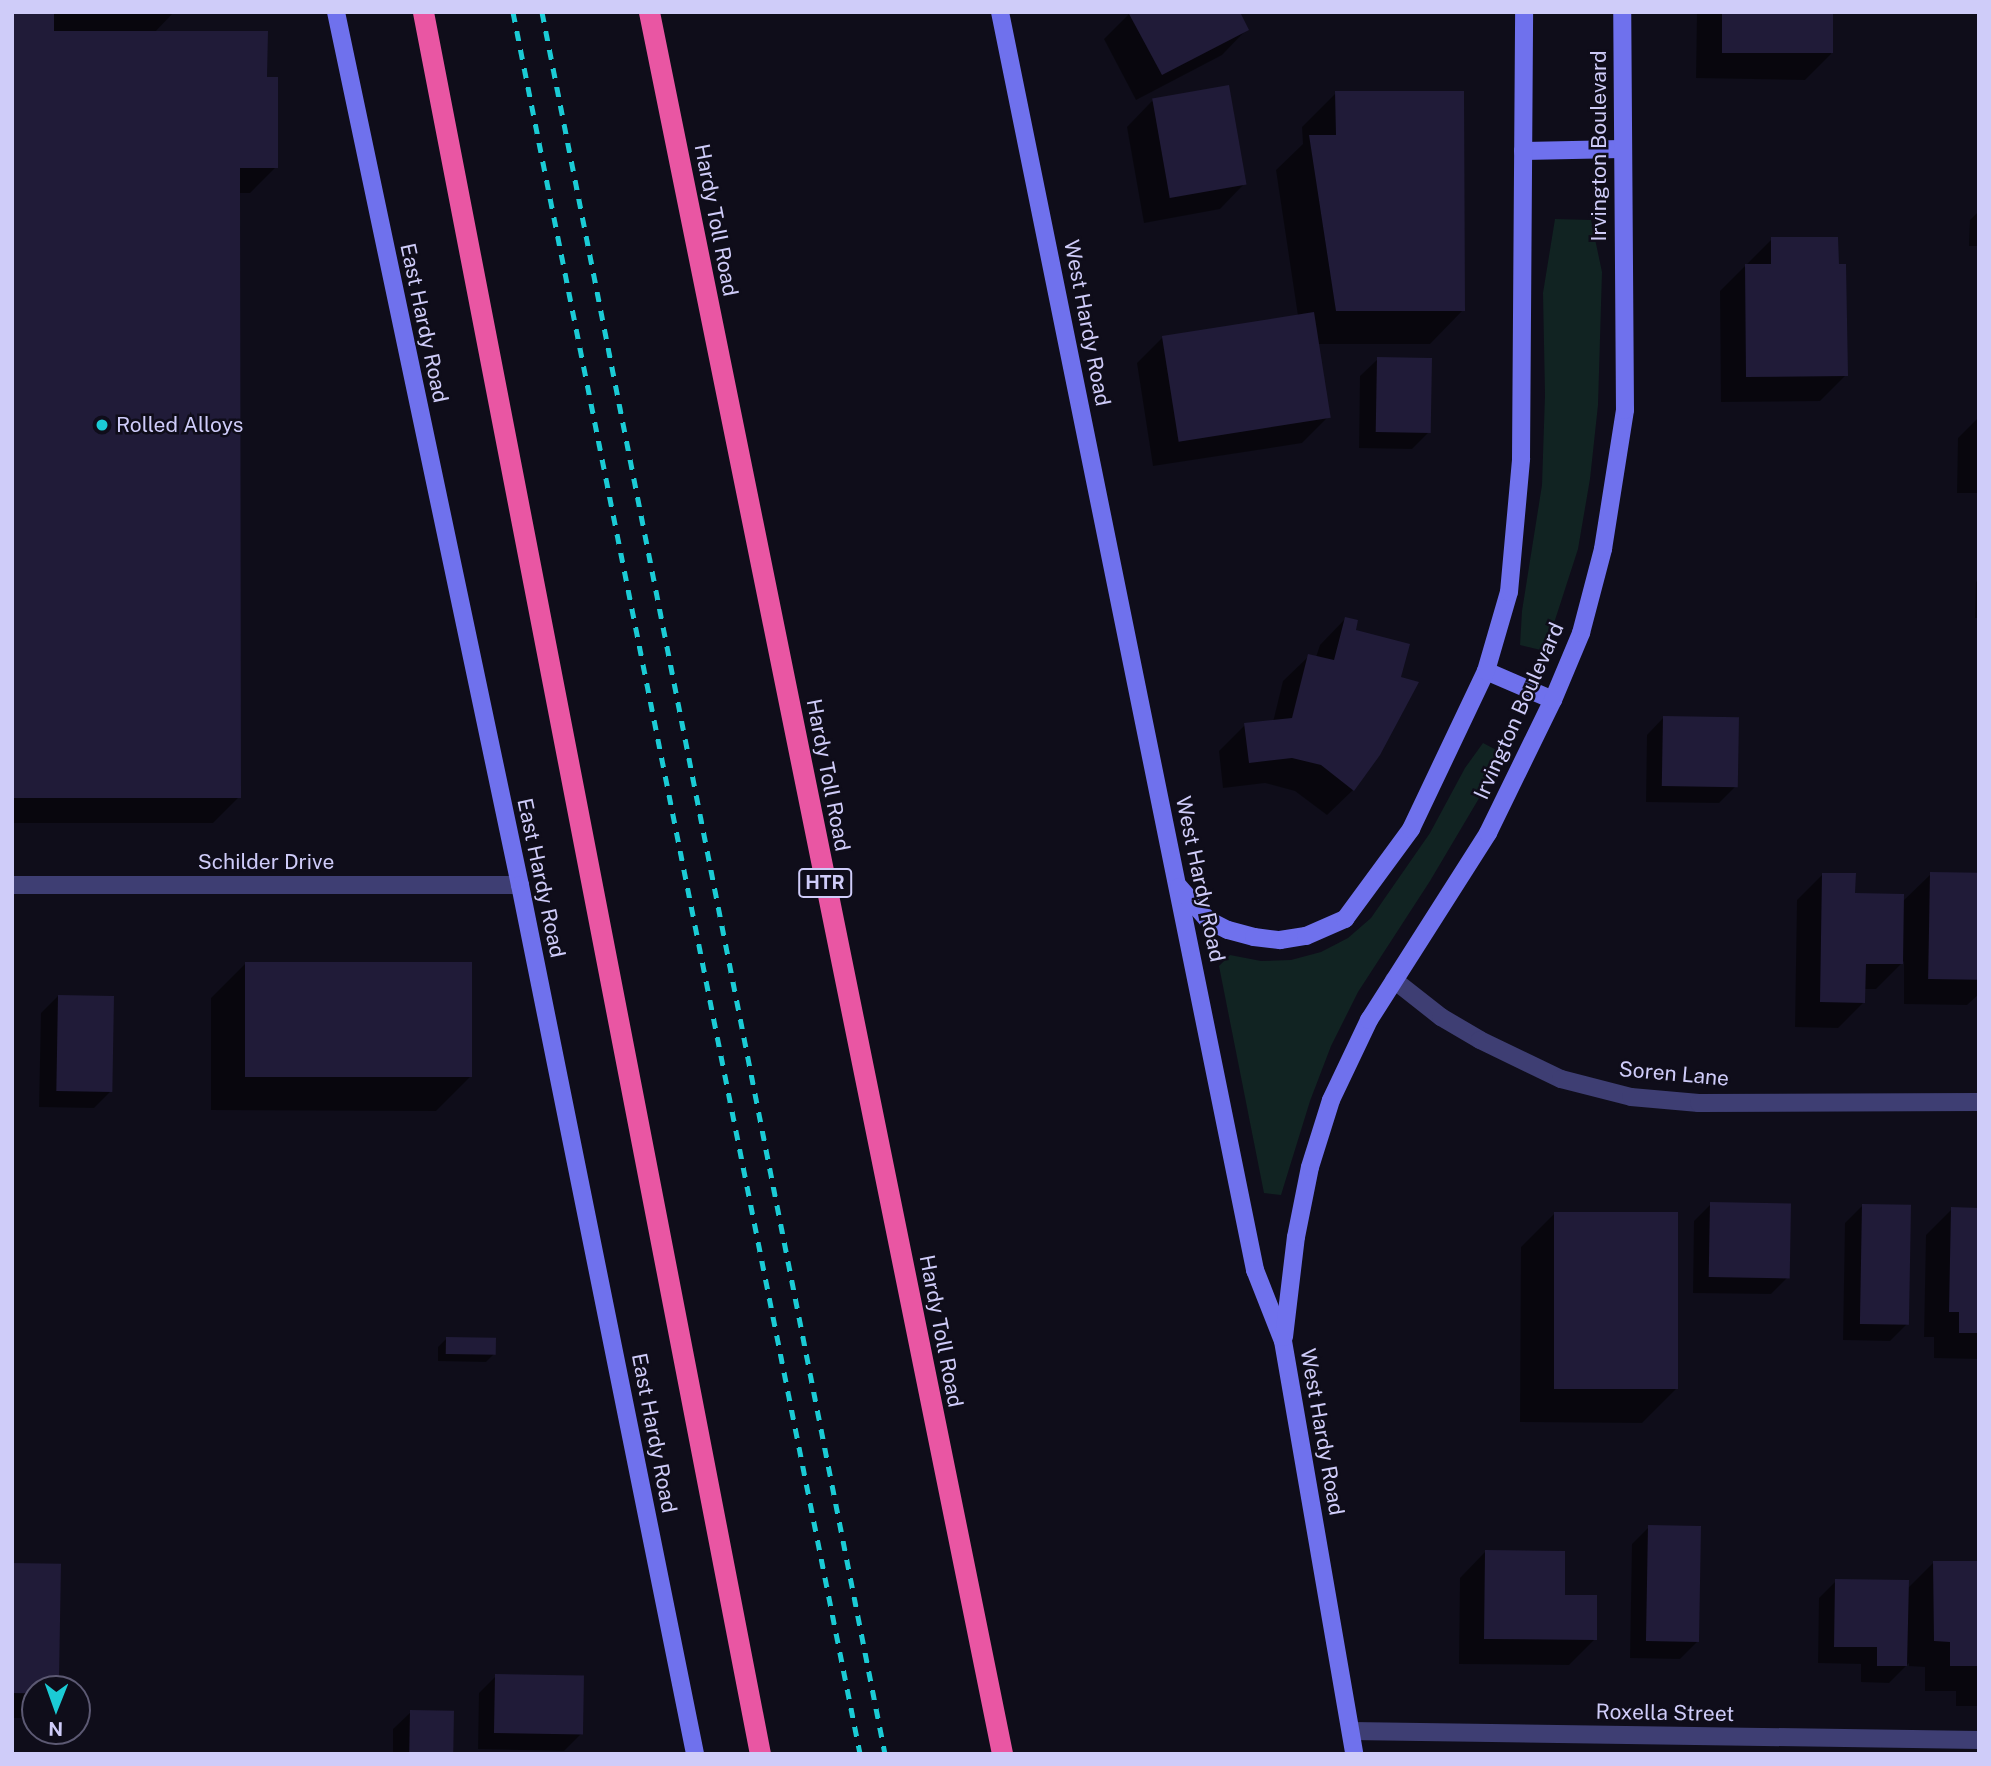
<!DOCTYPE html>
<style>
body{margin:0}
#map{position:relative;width:1991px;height:1766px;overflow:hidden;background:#0f0d1a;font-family:"Public Sans",sans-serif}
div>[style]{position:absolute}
.green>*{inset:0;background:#112322}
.shadow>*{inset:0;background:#0007}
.building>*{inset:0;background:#201b38;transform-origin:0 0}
.minor>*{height:18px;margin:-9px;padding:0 9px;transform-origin:9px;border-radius:9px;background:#3e3e73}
.secondary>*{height:18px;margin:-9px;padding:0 9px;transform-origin:9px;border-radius:9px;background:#6f71ed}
.motorway>*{height:21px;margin:-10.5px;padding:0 10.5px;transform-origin:10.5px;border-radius:10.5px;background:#e956a3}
.rail>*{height:5px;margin-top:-2.5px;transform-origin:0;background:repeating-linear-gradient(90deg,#1bcbd5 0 10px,transparent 0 19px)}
.dots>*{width:19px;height:19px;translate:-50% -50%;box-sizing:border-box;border:4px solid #0f0d1a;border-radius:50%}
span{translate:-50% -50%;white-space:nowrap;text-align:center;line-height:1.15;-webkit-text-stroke:5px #0f0d1a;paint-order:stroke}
.shield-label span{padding:2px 5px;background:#0f0d1a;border:2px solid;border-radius:5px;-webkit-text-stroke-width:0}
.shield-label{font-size:19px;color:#cfccf9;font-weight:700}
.street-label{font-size:21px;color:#cfccf9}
.poi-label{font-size:21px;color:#cfccf9}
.left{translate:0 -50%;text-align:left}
.frame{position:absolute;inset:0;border:14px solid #cfccf9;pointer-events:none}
.north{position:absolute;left:21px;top:1675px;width:70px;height:70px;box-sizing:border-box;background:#0f0d1a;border:2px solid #5c5973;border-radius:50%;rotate:181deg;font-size:19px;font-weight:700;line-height:28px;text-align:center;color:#cfccf9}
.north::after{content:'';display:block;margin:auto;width:24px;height:32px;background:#1bcbd5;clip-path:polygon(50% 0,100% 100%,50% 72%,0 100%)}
</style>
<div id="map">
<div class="green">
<i style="clip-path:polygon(1555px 219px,1591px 220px,1602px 272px,1598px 405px,1590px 479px,1578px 549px,1545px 651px,1520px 645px,1522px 611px,1542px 485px,1545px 395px,1543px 293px)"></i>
<i style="clip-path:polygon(1483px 743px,1502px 753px,1491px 778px,1430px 881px,1358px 992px,1331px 1046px,1310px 1101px,1281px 1195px,1264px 1193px,1219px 966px,1230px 955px,1261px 961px,1291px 960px,1321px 952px,1348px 938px,1371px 918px,1430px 833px,1465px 768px)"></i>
</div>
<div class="shadow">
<i style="clip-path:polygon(12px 12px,174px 12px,154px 33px,266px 79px,276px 167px,250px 193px,238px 193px,239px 797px,213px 823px,12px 823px)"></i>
<i style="clip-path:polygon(1697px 12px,1832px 12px,1831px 54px,1805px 80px,1696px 78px)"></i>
<i style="clip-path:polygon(1129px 14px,1247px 29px,1222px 55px,1136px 100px,1104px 39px)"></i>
<i style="clip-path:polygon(1336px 93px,1463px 310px,1430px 344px,1317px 344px,1328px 417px,1302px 443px,1153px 466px,1137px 363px,1163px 337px,1298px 316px,1276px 170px,1303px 144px,1302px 127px)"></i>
<i style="clip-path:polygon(1152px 101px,1245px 183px,1220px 209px,1144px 223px,1127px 127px)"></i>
<i style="clip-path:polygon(1979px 211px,1979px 246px,1969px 246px,1970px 220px)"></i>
<i style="clip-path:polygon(1772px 239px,1846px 375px,1820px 401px,1721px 402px,1720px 291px)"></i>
<i style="clip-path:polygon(1378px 359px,1429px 432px,1412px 449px,1359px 448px,1360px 376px)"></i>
<i style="clip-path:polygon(1979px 417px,1979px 493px,1957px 493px,1958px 438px)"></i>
<i style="clip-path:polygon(1979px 579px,1979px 618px,1975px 618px,1976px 582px)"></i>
<i style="clip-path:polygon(1345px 619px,1353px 790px,1327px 815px,1295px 791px,1265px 783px,1223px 788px,1219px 751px,1245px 725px,1273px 722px,1283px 681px,1309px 656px,1316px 657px,1320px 645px)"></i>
<i style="clip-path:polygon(1664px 717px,1736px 786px,1719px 803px,1646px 802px,1647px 735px)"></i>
<i style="clip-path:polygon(1823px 874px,1853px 895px,1902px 902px,1931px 874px,1979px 874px,1979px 994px,1967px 1005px,1904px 1004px,1904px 961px,1876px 989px,1864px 989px,1864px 1002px,1838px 1028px,1795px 1027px,1797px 900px)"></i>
<i style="clip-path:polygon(245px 964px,470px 1077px,436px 1111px,211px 1110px,211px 998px)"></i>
<i style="clip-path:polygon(58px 996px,111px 1091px,94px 1108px,39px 1107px,41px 1013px)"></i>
<i style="clip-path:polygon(1711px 1204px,1788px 1277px,1771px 1294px,1693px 1293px,1694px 1221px)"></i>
<i style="clip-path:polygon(1862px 1206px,1907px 1324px,1890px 1341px,1843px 1340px,1845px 1223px)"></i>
<i style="clip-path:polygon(1952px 1209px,1979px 1210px,1979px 1359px,1934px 1358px,1934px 1337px,1924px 1337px,1926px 1235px)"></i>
<i style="clip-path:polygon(1555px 1213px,1676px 1389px,1642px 1423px,1520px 1422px,1521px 1247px)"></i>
<i style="clip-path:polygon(446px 1339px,494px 1354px,486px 1362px,438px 1361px,438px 1347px)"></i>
<i style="clip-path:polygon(1649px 1527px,1697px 1642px,1680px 1659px,1630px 1658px,1632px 1544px)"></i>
<i style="clip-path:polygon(1485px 1552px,1563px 1596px,1595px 1639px,1569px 1665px,1459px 1664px,1460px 1578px)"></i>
<i style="clip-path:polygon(1934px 1562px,1979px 1600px,1979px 1706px,1956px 1706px,1956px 1691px,1925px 1691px,1925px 1667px,1909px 1666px,1909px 1663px,1889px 1683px,1861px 1682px,1861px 1664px,1818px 1663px,1819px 1598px,1836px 1581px,1907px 1589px)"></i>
<i style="clip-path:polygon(12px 1565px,35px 1689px,35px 1715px,32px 1718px,12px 1718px)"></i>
<i style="clip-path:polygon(496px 1676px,581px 1734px,564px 1751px,478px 1749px,479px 1693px)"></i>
<i style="clip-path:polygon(411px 1712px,452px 1754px,393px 1754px,393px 1729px)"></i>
</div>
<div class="building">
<i style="clip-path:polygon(12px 12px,54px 12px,54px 31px,268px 31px,267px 77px,278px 77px,278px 168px,240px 168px,241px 798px,12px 798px)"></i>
<i style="clip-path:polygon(1128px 12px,1240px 12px,1249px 30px,1162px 75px)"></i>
<i style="left:1722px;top:12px;width:111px;height:41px"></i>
<i style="left:1229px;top:85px;width:101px;height:78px;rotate:80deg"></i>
<i style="clip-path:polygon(1335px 91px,1464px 91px,1465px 311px,1336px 311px,1309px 135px,1336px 135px)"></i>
<i style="clip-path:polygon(1771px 237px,1838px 237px,1839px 264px,1846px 264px,1848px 376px,1746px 377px,1745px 264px,1771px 264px)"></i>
<i style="left:1314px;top:312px;width:107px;height:154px;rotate:81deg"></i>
<i style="left:1377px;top:357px;width:55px;height:75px;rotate:1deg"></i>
<i style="clip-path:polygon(1345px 617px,1358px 620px,1356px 630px,1410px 644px,1401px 677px,1419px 682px,1380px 755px,1354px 791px,1321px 765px,1292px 758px,1249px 763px,1244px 723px,1292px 718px,1308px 654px,1334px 660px)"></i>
<i style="left:1663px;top:716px;width:76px;height:70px;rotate:1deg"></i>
<i style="left:1930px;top:872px;width:49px;height:107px;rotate:1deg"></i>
<i style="clip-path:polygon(1822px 873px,1856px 873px,1855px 893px,1904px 894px,1903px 964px,1866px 964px,1865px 1003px,1820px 1002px)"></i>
<i style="left:245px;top:962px;width:227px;height:115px"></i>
<i style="left:58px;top:995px;width:56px;height:96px;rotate:1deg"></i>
<i style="left:1710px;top:1202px;width:81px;height:75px;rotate:1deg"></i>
<i style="left:1862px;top:1204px;width:49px;height:120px;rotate:1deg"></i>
<i style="clip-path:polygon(1951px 1207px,1979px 1208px,1979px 1333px,1959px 1333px,1959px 1312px,1949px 1312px)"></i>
<i style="left:1554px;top:1212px;width:124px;height:177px"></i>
<i style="left:446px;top:1337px;width:50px;height:17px;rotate:1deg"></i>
<i style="left:1648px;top:1525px;width:53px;height:116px;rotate:1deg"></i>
<i style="clip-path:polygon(1485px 1550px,1565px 1551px,1565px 1595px,1597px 1595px,1597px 1640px,1484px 1639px)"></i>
<i style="clip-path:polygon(1933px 1561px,1978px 1561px,1979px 1666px,1950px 1666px,1950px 1642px,1934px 1641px)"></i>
<i style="left:12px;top:1563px;width:49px;height:130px;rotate:1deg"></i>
<i style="clip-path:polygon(1835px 1579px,1909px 1580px,1907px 1666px,1877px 1666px,1877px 1647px,1834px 1647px)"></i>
<i style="left:495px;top:1674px;width:89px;height:59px;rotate:1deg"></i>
<i style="left:410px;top:1710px;width:44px;height:44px;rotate:1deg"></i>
</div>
<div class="minor">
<i style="left:12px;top:885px;width:508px"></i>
<i style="left:1394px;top:980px;width:60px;rotate:38.2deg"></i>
<i style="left:1441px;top:1017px;width:45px;rotate:30.5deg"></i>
<i style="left:1480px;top:1040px;width:90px;rotate:25.7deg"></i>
<i style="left:1561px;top:1079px;width:72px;rotate:14.4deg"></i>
<i style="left:1631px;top:1097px;width:68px;rotate:5deg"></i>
<i style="left:1699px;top:1103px;width:280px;rotate:-0.2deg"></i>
<i style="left:1351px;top:1731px;width:628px;rotate:0.82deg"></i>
</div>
<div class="secondary">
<i style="left:336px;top:12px;width:892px;rotate:78.1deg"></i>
<i style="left:520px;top:885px;width:886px;rotate:78.61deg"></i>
<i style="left:1000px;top:12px;width:1284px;rotate:78.54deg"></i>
<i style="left:1255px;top:1270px;width:76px;rotate:68.5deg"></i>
<i style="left:1283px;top:1341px;width:419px;rotate:80.2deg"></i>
<i style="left:1523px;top:151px;width:98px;rotate:-1.2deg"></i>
<i style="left:1486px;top:671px;width:73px;rotate:23.4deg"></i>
<i style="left:1179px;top:887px;width:44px;rotate:48.7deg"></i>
<i style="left:1208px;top:920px;width:22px;rotate:27deg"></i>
<i style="left:1228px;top:930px;width:27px;rotate:15deg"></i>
<i style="left:1254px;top:937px;width:26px;rotate:7deg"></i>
<i style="left:1280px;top:940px;width:26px;rotate:-9deg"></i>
<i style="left:1306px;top:936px;width:43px;rotate:-23.6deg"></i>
<i style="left:1345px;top:919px;width:112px;rotate:-53.7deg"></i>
<i style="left:1411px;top:829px;width:175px;rotate:-64.6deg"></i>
<i style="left:1486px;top:671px;width:82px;rotate:-73.8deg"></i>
<i style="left:1509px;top:592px;width:134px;rotate:-84.8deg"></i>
<i style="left:1521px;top:459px;width:447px;rotate:-89.6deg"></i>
<i style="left:1284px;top:1337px;width:101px;rotate:-83.2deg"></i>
<i style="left:1296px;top:1237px;width:71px;rotate:-78.7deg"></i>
<i style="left:1310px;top:1167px;width:70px;rotate:-72.6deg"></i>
<i style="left:1331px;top:1100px;width:89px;rotate:-64.6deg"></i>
<i style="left:1369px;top:1020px;width:222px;rotate:-57.5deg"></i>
<i style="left:1488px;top:833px;width:148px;rotate:-64deg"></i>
<i style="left:1553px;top:700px;width:73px;rotate:-67.3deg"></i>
<i style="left:1581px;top:633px;width:87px;rotate:-75.3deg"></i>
<i style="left:1603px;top:549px;width:141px;rotate:-81deg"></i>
<i style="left:1625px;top:410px;width:398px;rotate:-90.4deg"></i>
</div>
<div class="motorway">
<i style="left:423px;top:12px;width:1774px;rotate:79.05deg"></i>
<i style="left:649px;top:12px;width:1777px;rotate:78.54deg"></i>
</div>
<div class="rail">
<i style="left:513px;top:12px;width:1776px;rotate:78.73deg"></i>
<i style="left:542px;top:12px;width:1775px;rotate:78.86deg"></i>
</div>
<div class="dots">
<i style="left:102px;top:425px;background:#1bcbd5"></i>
</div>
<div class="shield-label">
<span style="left:825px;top:883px">HTR</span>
</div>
<div class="street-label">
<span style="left:1599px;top:146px;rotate:-90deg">Irvington Boulevard</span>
<span style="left:716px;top:220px;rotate:79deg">Hardy Toll Road</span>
<span style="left:424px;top:323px;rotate:78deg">East Hardy Road</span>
<span style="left:1087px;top:323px;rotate:79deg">West Hardy Road</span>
<span style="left:1519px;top:711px;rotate:-66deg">Irvington Boulevard</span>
<span style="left:828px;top:775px;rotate:79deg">Hardy Toll Road</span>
<span style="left:266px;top:862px">Schilder Drive</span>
<span style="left:541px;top:878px;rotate:78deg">East Hardy Road</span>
<span style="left:1200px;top:879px;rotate:78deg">West Hardy Road</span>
<span style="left:1674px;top:1074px;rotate:5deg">Soren Lane</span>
<span style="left:941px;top:1331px;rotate:79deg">Hardy Toll Road</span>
<span style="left:1322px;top:1432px;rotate:80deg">West Hardy Road</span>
<span style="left:654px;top:1433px;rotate:79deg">East Hardy Road</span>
<span style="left:1665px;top:1713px;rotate:1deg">Roxella Street</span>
</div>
<div class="poi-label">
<span class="left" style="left:116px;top:425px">Rolled Alloys</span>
</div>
<div class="frame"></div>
<div class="north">N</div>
</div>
